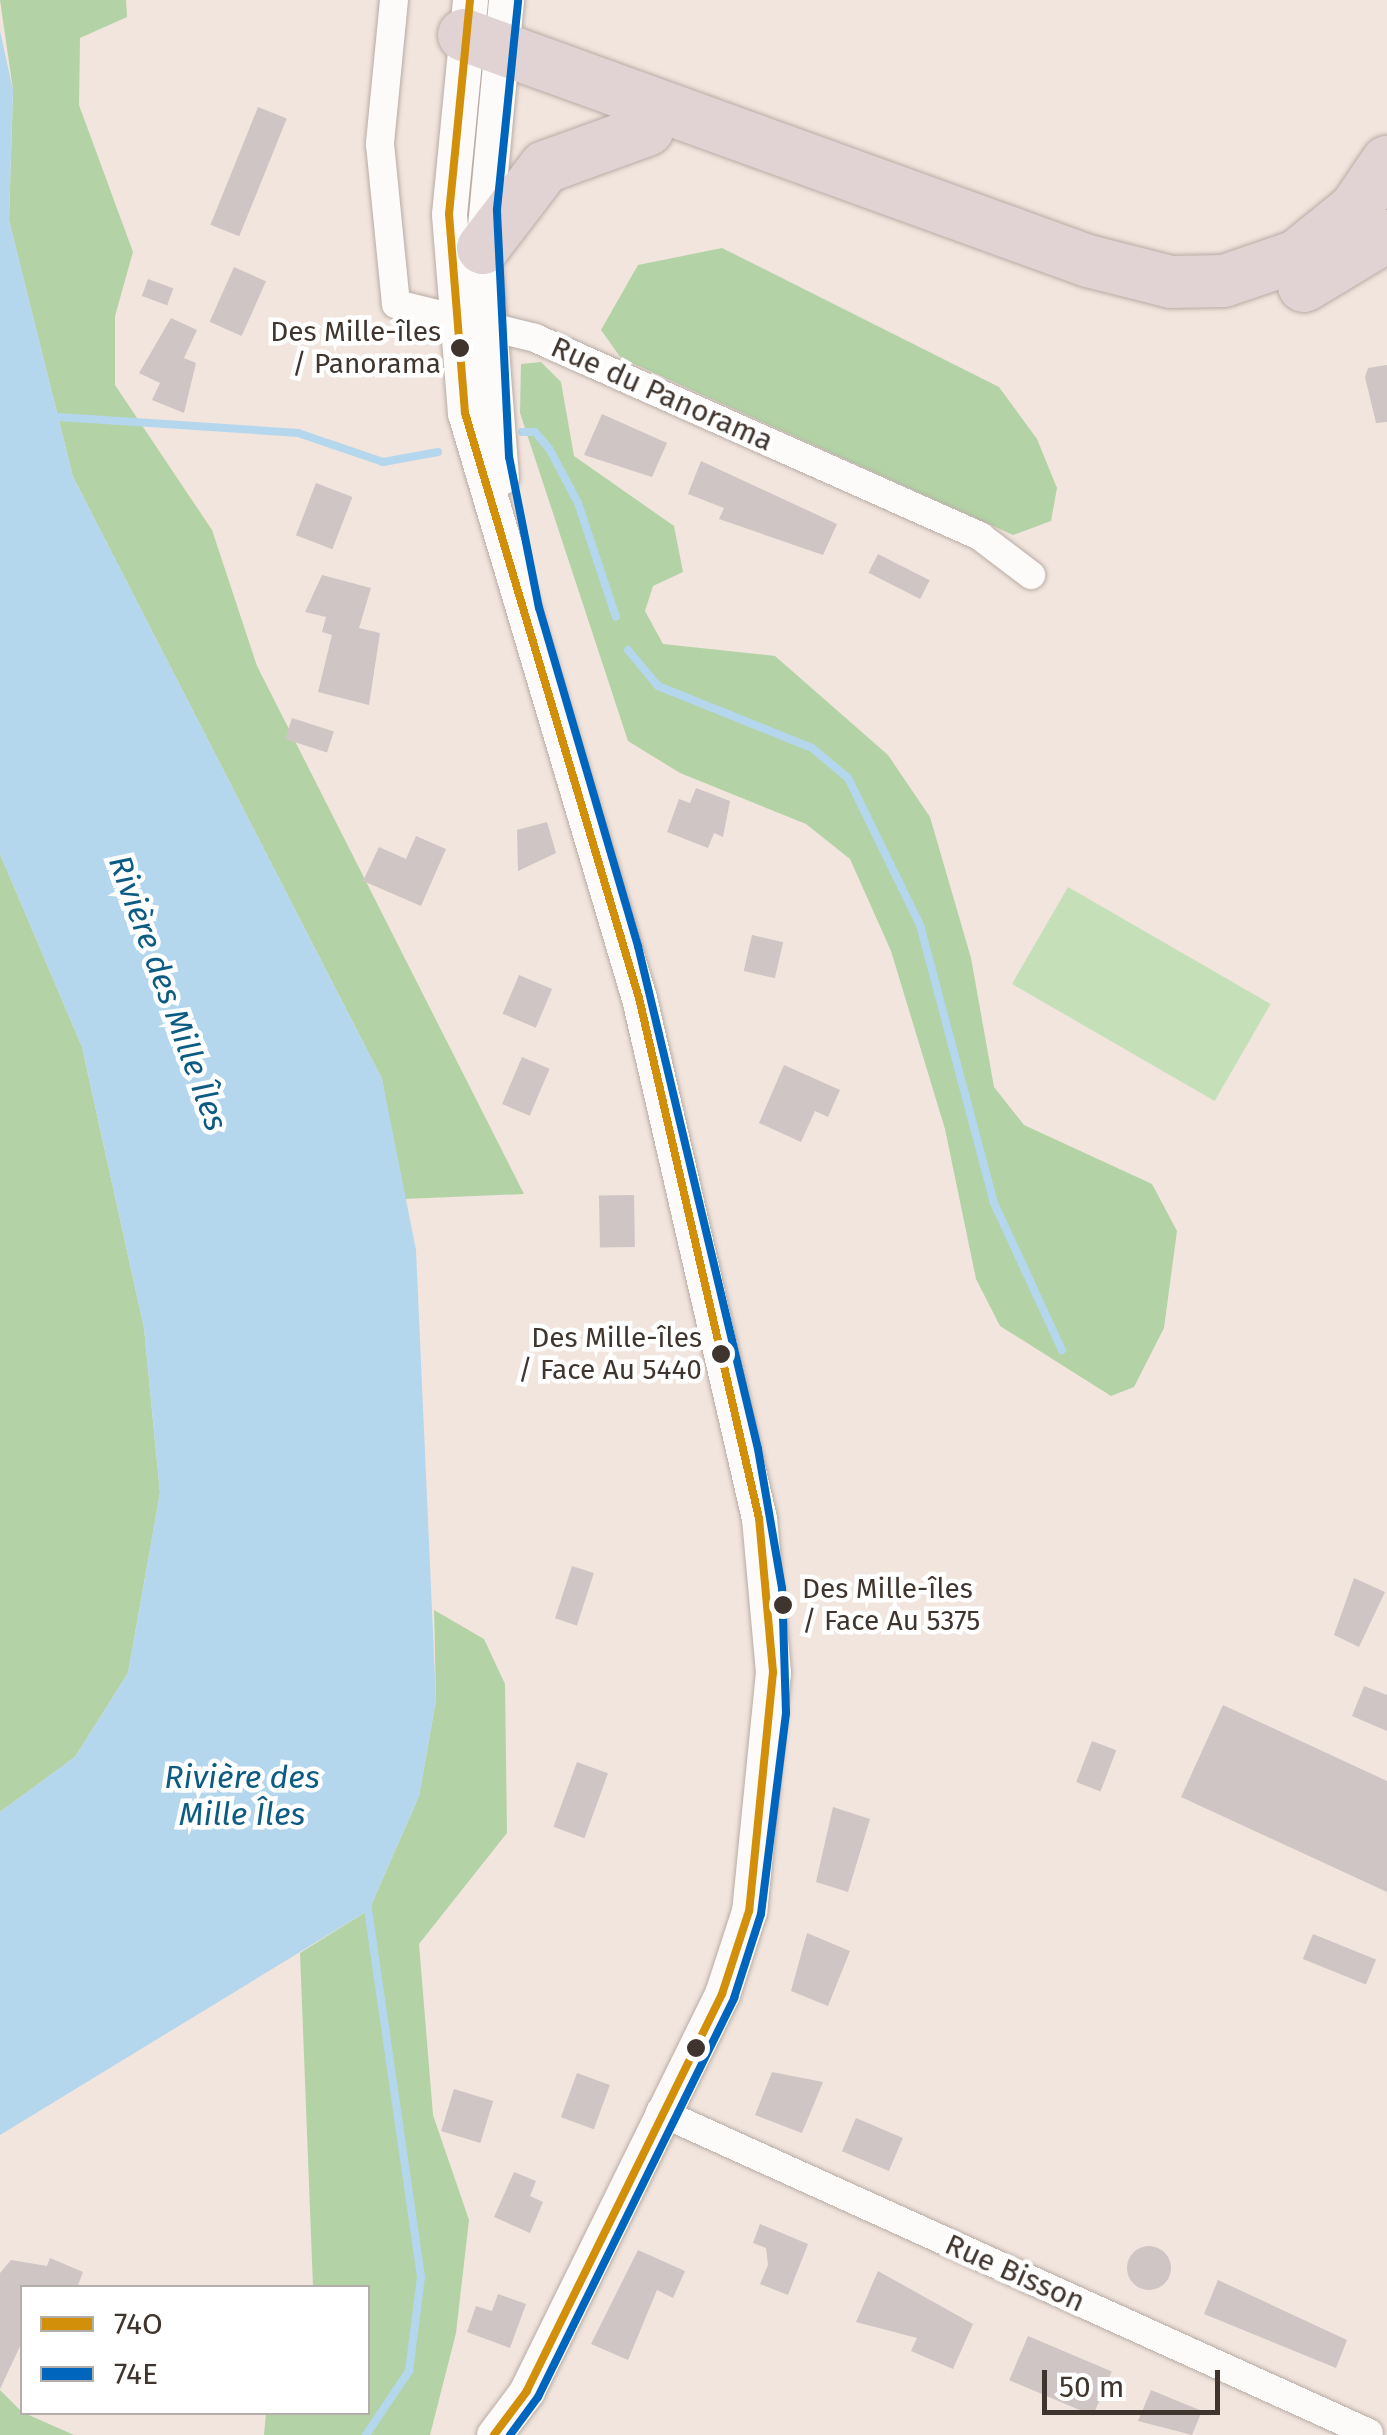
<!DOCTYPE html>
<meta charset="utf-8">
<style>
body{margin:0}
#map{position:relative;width:1387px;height:2435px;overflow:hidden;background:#f2e5dd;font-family:"Fira Sans",sans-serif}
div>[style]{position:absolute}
.green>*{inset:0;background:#c5e0b8;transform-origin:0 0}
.forest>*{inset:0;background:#b3d3a6}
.water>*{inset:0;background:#b4d7ee}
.stream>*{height:8px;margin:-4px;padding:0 4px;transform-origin:4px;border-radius:4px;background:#b4d7ee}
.building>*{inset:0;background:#d0c5c5;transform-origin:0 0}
.round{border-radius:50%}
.roads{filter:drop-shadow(0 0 2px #b7aca5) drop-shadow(0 0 2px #b7aca5)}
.minor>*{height:28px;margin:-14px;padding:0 14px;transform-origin:14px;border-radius:14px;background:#fdfbfa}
.tertiary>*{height:35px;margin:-17.5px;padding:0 17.5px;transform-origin:17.5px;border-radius:17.5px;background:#fdfbfa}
.motorway>*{height:52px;margin:-26px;padding:0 26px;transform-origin:26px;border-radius:26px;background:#e1d2d3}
.bus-1>*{height:8px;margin:-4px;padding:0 4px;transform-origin:4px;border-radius:4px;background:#d28f09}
.bus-2>*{height:8px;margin:-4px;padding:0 4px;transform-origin:4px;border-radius:4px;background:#0065bd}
.dots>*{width:28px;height:28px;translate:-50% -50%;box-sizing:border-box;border:5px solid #fff;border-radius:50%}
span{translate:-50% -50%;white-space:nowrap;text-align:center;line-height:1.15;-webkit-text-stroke:9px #fff;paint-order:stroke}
.bus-label{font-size:28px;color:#40352e}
.right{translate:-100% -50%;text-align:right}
.left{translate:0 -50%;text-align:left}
.street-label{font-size:30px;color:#40352e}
.water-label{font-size:32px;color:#0c5b82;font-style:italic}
.legend{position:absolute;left:20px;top:2285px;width:350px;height:130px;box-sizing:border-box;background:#fff;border:2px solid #b3aeab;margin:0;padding:12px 18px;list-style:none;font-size:30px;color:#40352e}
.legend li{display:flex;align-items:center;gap:20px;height:50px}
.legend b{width:50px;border:2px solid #b3aeab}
.scale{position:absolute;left:1042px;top:2370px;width:178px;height:45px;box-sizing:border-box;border:5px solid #40352e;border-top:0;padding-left:12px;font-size:30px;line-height:35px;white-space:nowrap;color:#40352e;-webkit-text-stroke:8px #fff;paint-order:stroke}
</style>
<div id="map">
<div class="green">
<i style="left:1068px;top:887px;width:234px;height:112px;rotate:30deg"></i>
</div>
<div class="forest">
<i style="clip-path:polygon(0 0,126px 0,127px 17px,80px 38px,79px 105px,133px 252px,115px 316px,115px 385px,212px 530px,257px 666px,524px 1194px,404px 1199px,382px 1079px,73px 477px,9px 220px,13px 90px)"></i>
<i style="clip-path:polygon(722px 248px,999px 387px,1037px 439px,1057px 488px,1051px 521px,1013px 535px,621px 358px,601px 330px,638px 265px)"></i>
<i style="clip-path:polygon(541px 362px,561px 382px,574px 456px,674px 526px,683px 572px,653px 586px,645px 611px,663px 644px,775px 656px,888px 755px,930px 817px,971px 958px,994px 1087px,1024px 1125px,1152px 1184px,1177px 1231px,1164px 1328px,1134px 1387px,1111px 1396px,1000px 1326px,976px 1279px,945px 1129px,891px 951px,850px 859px,806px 824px,680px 773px,628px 741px,520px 413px,521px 364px)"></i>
<i style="clip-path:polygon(0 854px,82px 1047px,144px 1328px,160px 1493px,128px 1673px,75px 1757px,0 1812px)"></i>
<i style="clip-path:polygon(434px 1610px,484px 1639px,505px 1684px,507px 1833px,419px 1944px,433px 2115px,469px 2220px,456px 2333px,430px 2435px,264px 2435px,266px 2413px,368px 2412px,368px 2288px,313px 2287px,300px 1953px,369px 1910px,419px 1796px,436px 1700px)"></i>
<i style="clip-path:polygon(0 2390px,22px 2412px,74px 2435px,0 2435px)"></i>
</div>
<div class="water">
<i style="clip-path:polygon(0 31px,13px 90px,9px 220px,73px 477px,382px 1079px,416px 1250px,436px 1700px,419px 1796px,369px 1910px,0 2135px,0 1812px,75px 1757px,128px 1673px,160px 1493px,144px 1328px,82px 1047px,0 854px)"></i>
</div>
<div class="stream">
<i style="left:44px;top:416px;width:255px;rotate:3.8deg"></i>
<i style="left:298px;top:433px;width:90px;rotate:18.8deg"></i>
<i style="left:383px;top:462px;width:56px;rotate:-10.3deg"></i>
<i style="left:522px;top:432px;width:13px"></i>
<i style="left:535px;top:432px;width:23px;rotate:50deg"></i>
<i style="left:550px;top:450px;width:60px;rotate:62.2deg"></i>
<i style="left:578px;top:503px;width:120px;rotate:71.6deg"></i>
<i style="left:628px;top:650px;width:47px;rotate:50.2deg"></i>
<i style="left:658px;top:686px;width:166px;rotate:21.9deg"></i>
<i style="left:812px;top:748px;width:47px;rotate:39.8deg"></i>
<i style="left:848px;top:778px;width:164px;rotate:63.9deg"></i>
<i style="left:920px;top:925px;width:288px;rotate:75.1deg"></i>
<i style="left:994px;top:1203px;width:162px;rotate:65.2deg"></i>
<i style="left:366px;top:2435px;width:77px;rotate:-56.1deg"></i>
<i style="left:409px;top:2371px;width:95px;rotate:-82.7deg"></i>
<i style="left:421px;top:2277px;width:377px;rotate:-98.2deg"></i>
</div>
<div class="building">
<i style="left:258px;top:107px;width:31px;height:127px;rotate:22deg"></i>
<i style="left:234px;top:267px;width:35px;height:60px;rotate:24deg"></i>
<i style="left:148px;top:279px;width:27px;height:18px;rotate:20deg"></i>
<i style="clip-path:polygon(171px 318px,197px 330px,184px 358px,196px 363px,184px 413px,152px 400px,160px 383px,139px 373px)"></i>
<i style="clip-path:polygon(1387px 365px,1387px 422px,1376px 423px,1365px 377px,1368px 368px)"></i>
<i style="clip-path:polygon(602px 414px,667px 443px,652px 477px,584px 455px)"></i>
<i style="clip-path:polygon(701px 461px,837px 524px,823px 555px,719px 519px,724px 508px,688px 494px)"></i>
<i style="left:316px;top:483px;width:39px;height:56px;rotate:21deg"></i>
<i style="left:878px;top:554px;width:58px;height:21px;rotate:27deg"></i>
<i style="clip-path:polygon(322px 575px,371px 588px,359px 628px,380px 633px,369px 705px,318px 692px,332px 635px,322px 632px,326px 617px,305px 612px)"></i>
<i style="left:292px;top:718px;width:44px;height:22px;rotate:18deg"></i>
<i style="clip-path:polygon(696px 788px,730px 801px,723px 837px,714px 833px,708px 848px,667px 832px,679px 799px,690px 803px)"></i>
<i style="clip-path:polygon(547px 822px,556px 853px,518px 871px,517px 830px)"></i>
<i style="clip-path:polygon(416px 836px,446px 849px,421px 906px,363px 881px,379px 847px,406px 859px)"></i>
<i style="left:752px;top:935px;width:32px;height:37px;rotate:13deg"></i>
<i style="left:519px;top:975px;width:36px;height:42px;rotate:23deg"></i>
<i style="left:522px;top:1057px;width:30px;height:51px;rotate:23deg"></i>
<i style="clip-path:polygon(784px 1065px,840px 1090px,828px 1117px,815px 1111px,801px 1142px,759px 1123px)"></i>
<i style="left:634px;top:1195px;width:52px;height:35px;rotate:89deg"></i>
<i style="left:572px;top:1566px;width:23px;height:55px;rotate:18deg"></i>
<i style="clip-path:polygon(1354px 1578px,1385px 1592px,1359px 1647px,1334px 1635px)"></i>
<i style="clip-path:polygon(1364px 1686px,1387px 1695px,1387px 1731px,1352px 1716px)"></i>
<i style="clip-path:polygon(1223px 1705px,1387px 1781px,1387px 1892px,1181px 1797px)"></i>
<i style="left:1092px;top:1741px;width:26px;height:44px;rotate:21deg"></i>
<i style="left:577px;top:1762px;width:33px;height:69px;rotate:20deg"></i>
<i style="clip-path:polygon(833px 1807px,870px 1819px,848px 1892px,816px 1882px)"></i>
<i style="clip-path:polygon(807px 1933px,850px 1951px,828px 2006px,791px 1991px)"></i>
<i style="left:1313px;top:1934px;width:68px;height:27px;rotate:22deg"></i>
<i style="clip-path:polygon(772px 2072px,823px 2082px,802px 2133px,755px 2115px)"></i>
<i style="left:577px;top:2073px;width:35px;height:47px;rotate:20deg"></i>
<i style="left:454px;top:2089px;width:41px;height:44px;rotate:17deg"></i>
<i style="left:856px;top:2118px;width:51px;height:36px;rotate:23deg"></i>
<i style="clip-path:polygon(514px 2172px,536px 2181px,530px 2196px,543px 2202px,530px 2233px,494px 2217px)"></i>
<i style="clip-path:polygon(760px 2224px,808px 2244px,788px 2295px,760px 2284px,768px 2265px,766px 2248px,753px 2243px)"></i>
<i class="round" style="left:1127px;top:2246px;width:44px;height:44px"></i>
<i style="clip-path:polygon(638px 2250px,685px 2271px,673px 2298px,657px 2290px,628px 2360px,591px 2344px)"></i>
<i style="clip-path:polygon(50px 2258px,83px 2272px,77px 2288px,22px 2288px,22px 2342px,0 2389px,0 2273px,11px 2260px,47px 2266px)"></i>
<i style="clip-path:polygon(878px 2271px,973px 2324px,953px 2369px,911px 2351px,917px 2338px,856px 2322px)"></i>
<i style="clip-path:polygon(1218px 2280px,1347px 2340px,1336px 2368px,1204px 2314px)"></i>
<i style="clip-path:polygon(498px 2294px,526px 2304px,510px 2348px,467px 2332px,476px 2306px,492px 2311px)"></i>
<i style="left:1028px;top:2336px;width:91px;height:48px;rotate:23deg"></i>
<i style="clip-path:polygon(1151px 2390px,1202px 2411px,1192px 2435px,1138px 2421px)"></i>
</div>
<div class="roads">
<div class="minor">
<i style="left:394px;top:0;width:145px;rotate:95.6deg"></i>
<i style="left:380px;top:144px;width:161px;rotate:84.3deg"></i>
<i style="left:396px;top:304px;width:143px;rotate:13.7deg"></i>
<i style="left:535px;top:338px;width:488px;rotate:24deg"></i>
<i style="left:981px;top:537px;width:63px;rotate:37.2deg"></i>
<i style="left:660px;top:2112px;width:778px;rotate:24.36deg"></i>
</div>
<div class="tertiary">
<i style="left:470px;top:0;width:215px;rotate:95.6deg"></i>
<i style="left:449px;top:214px;width:200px;rotate:85.4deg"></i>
<i style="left:465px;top:413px;width:610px;rotate:73.44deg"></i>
<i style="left:639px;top:998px;width:534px;rotate:77.01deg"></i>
<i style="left:759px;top:1518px;width:155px;rotate:84.8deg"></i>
<i style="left:773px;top:1672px;width:240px;rotate:95.7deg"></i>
<i style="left:749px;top:1911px;width:87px;rotate:108deg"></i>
<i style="left:722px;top:1994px;width:442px;rotate:116.2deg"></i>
<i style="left:527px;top:2391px;width:55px;rotate:126.9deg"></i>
<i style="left:501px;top:477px;width:230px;rotate:-94.5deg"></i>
<i style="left:483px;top:248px;width:249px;rotate:-84.7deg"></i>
</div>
<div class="motorway">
<i style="left:464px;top:35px;width:664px;rotate:19.91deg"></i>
<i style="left:1088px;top:261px;width:86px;rotate:14.2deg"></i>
<i style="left:1171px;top:282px;width:53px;rotate:-1.1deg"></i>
<i style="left:1224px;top:281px;width:77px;rotate:-18.9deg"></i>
<i style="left:1297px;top:256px;width:75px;rotate:-39deg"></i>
<i style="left:1355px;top:209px;width:57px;rotate:-55.8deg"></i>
<i style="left:483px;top:248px;width:102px;rotate:-52.6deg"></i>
<i style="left:545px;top:167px;width:109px;rotate:-19.9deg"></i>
<i style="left:1304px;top:286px;width:97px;rotate:-31.1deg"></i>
</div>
</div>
<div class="bus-1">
<i style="left:470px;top:0;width:215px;rotate:95.6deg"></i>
<i style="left:449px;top:214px;width:200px;rotate:85.4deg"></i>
<i style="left:465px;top:413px;width:610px;rotate:73.44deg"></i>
<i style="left:639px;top:998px;width:534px;rotate:77.01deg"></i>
<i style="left:759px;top:1518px;width:155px;rotate:84.8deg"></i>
<i style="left:773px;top:1672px;width:240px;rotate:95.7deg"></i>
<i style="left:749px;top:1911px;width:87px;rotate:108deg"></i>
<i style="left:722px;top:1994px;width:442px;rotate:116.2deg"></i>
<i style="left:527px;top:2391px;width:55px;rotate:126.9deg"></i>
</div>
<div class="bus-2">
<i style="left:510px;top:2435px;width:47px;rotate:-53.6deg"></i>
<i style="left:538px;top:2397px;width:445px;rotate:-63.8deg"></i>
<i style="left:734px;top:1998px;width:88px;rotate:-72.2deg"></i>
<i style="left:761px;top:1914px;width:203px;rotate:-82.9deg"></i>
<i style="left:786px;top:1713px;width:125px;rotate:-91.8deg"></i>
<i style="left:782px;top:1588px;width:141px;rotate:-99.8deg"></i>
<i style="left:758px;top:1449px;width:517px;rotate:-103.42deg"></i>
<i style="left:638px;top:946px;width:352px;rotate:-106.3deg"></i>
<i style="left:539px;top:608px;width:154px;rotate:-101.2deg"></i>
<i style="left:509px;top:457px;width:248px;rotate:-92.8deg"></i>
<i style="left:497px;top:209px;width:209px;rotate:-84.2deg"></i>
</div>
<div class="dots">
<i style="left:460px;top:348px;background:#40352e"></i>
<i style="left:721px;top:1354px;background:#40352e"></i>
<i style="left:783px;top:1605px;background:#40352e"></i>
<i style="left:696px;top:2048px;background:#40352e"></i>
</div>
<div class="bus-label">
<span class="right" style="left:441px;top:348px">Des Mille-îles<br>/ Panorama</span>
<span class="right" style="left:702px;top:1354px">Des Mille-îles<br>/ Face Au 5440</span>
<span class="left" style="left:802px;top:1605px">Des Mille-îles<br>/ Face Au 5375</span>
</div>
<div class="street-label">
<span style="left:662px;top:394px;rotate:24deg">Rue du Panorama</span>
<span style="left:1015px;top:2273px;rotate:24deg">Rue Bisson</span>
</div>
<div class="water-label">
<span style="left:168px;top:993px;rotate:70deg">Rivière des Mille Îles</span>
<span style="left:242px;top:1796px">Rivière des<br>Mille Îles</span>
</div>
<ul class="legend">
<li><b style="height:12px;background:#d28f09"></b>74O</li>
<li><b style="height:12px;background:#0065bd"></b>74E</li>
</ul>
<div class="scale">50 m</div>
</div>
